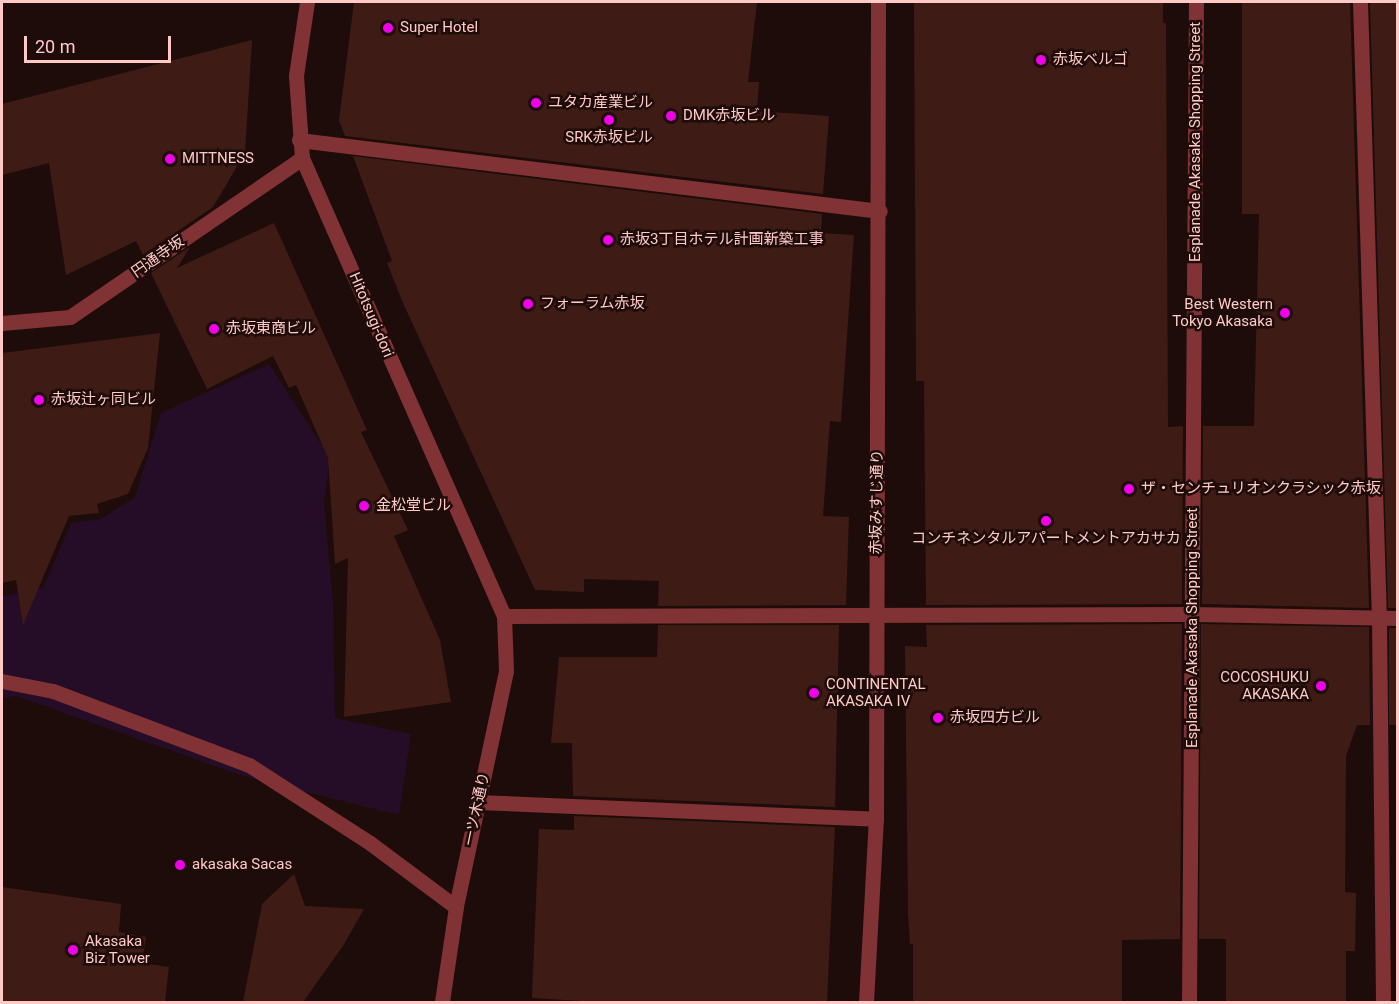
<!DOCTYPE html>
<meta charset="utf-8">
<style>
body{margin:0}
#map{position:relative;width:1399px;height:1004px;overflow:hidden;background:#1d0c0a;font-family:Roboto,"Noto Sans JP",sans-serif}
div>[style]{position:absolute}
.green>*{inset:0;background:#250d27}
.building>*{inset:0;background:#3f1b15;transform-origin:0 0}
.minor>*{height:15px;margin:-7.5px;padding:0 7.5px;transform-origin:7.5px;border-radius:7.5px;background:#803234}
.dots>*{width:16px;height:16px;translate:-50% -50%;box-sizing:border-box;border:3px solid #1d0c0a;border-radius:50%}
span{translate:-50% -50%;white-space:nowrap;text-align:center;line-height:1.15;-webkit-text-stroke:5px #1d0c0a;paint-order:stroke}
.poi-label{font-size:15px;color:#ffc9c6}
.left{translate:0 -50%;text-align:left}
.right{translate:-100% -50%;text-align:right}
.street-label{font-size:15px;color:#ffc9c6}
.frame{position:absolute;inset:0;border:3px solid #ffc9c6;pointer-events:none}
.scale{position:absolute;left:24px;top:36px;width:147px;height:27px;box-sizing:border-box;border:3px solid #ffc9c6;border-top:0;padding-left:8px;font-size:18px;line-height:21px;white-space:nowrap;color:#ffc9c6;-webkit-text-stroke:4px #1d0c0a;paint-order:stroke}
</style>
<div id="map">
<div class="green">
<i style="clip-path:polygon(269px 364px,330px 458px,324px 502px,333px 602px,335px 718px,411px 734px,399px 815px,243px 776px,16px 696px,2px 698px,2px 596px,43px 588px,71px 523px,101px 519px,135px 497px,161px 413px)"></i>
</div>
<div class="building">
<i style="clip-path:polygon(354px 2px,757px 2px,748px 82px,759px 82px,757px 111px,829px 116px,823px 194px,345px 136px,339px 120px)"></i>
<i style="clip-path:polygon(914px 2px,1163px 2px,1163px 23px,1166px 23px,1168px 427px,1183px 426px,1182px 604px,926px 605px,924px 381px,916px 381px)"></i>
<i style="clip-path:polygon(1242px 2px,1350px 2px,1369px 608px,1202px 604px,1203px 426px,1254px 426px,1259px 214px,1242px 214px)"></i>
<i style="clip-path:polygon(1370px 2px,1398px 2px,1398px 608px,1388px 608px)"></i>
<i style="clip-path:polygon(252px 40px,245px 153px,213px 207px,143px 255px,136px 241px,66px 275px,49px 163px,2px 175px,2px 104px)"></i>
<i style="clip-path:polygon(353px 156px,822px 214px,821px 233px,854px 235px,841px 422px,830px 421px,823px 516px,849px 517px,846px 605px,658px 606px,659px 581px,584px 579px,584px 592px,535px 590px,403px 303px,387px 263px,392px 261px)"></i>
<i style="clip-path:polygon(274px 223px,367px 430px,361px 432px,408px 530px,394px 536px,440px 640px,451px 702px,344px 717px,348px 558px,335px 564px,328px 458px,296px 385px,289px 388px,273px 356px,207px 389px,151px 273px,190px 247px,177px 268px)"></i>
<i style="clip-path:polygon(160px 333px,148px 448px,128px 494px,97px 504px,99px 513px,69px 516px,23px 625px,16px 580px,2px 583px,2px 353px)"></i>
<i style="clip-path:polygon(1182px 624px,1180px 939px,1122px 940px,1122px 1002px,913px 1002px,913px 944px,910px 944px,908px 913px,905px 646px,927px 647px,926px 625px)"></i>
<i style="clip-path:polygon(1201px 624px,1369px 627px,1370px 725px,1357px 725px,1346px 756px,1345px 892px,1356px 893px,1355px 951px,1346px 951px,1346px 1002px,1226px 1002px,1226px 939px,1199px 939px)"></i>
<i style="clip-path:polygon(658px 625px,839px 625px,835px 807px,573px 796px,572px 743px,551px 743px,559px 657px,657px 657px)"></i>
<i style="left:1389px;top:628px;width:9px;height:97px"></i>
<i style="clip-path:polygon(574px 816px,835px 827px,827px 1002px,598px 1002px,532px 998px,539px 829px,574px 830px)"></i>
<i style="clip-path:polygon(294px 874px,305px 906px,364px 909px,343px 946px,303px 1002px,243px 1002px,262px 904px)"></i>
<i style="clip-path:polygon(2px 887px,121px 904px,119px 932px,146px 937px,142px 963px,169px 967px,165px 1002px,2px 1002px)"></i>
</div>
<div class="minor">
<i style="left:307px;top:2px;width:75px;rotate:98.5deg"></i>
<i style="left:296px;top:76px;width:82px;rotate:85.8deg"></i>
<i style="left:302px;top:158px;width:501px;rotate:66.2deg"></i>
<i style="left:504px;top:616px;width:55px;rotate:87.9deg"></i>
<i style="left:506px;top:671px;width:241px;rotate:102deg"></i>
<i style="left:456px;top:907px;width:96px;rotate:98.4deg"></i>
<i style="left:1360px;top:2px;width:617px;rotate:88.24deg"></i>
<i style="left:1379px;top:619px;width:383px;rotate:89.4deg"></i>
<i style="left:299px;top:140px;width:585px;rotate:6.97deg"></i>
<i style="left:2px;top:323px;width:68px;rotate:-5deg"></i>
<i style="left:70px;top:317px;width:281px;rotate:-34.4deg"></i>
<i style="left:504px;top:616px;width:689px;rotate:-0.17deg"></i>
<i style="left:1193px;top:614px;width:205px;rotate:1.1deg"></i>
<i style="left:2px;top:681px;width:52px;rotate:11.1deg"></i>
<i style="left:53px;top:691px;width:210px;rotate:20.7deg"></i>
<i style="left:249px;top:765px;width:144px;rotate:32.8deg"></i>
<i style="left:370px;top:843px;width:107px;rotate:36.7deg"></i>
<i style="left:478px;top:802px;width:398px;rotate:2.4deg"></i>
<i style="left:866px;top:1002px;width:183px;rotate:-86.9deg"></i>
<i style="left:876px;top:819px;width:817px;rotate:-89.86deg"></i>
<i style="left:1189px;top:1002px;width:1000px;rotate:-89.6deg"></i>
</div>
<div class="dots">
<i style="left:388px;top:28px;background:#f100ea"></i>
<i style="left:1041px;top:60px;background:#f100ea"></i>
<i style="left:536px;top:103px;background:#f100ea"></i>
<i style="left:671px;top:116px;background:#f100ea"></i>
<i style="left:609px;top:120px;background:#f100ea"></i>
<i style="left:170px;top:159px;background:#f100ea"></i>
<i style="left:608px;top:240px;background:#f100ea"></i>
<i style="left:528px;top:304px;background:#f100ea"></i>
<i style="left:1285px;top:313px;background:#f100ea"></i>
<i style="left:214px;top:329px;background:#f100ea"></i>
<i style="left:39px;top:400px;background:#f100ea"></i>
<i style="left:1129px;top:489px;background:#f100ea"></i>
<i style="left:364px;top:506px;background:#f100ea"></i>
<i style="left:1046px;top:521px;background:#f100ea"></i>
<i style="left:1321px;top:686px;background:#f100ea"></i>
<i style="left:814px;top:693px;background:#f100ea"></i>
<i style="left:938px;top:718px;background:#f100ea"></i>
<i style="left:180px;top:865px;background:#f100ea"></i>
<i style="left:73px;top:950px;background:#f100ea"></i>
</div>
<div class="poi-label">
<span class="left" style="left:400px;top:28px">Super Hotel</span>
<span class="left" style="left:1053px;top:60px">赤坂ベルゴ</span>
<span class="left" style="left:548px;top:103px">ユタカ産業ビル</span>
<span class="left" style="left:683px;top:116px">DMK赤坂ビル</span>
<span style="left:609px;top:138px">SRK赤坂ビル</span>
<span class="left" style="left:182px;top:159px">MITTNESS</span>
<span class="left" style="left:620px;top:240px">赤坂3丁目ホテル計画新築工事</span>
<span class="left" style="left:540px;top:304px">フォーラム赤坂</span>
<span class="right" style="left:1273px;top:313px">Best Western<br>Tokyo Akasaka</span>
<span class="left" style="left:226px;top:329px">赤坂東商ビル</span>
<span class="left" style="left:51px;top:400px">赤坂辻ヶ同ビル</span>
<span class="left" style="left:1141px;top:489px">ザ・センチュリオンクラシック赤坂</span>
<span class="left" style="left:376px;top:506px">金松堂ビル</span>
<span style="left:1046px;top:539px">コンチネンタルアパートメントアカサカ</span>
<span class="right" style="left:1309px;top:686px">COCOSHUKU<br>AKASAKA</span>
<span class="left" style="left:826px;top:693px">CONTINENTAL<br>AKASAKA IV</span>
<span class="left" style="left:950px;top:718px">赤坂四方ビル</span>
<span class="left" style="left:192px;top:865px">akasaka Sacas</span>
<span class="left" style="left:85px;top:950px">Akasaka<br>Biz Tower</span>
</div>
<div class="street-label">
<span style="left:1196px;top:142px;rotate:-90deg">Esplanade Akasaka Shopping Street</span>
<span style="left:158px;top:257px;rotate:-35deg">円通寺坂</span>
<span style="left:371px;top:315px;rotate:67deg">Hitotsugi-dori</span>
<span style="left:877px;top:502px;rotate:-89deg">赤坂みすじ通り</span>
<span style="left:1193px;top:628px;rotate:-90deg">Esplanade Akasaka Shopping Street</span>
<span style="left:477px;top:809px;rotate:-78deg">一ツ木通り</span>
</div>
<div class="frame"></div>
<div class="scale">20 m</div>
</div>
